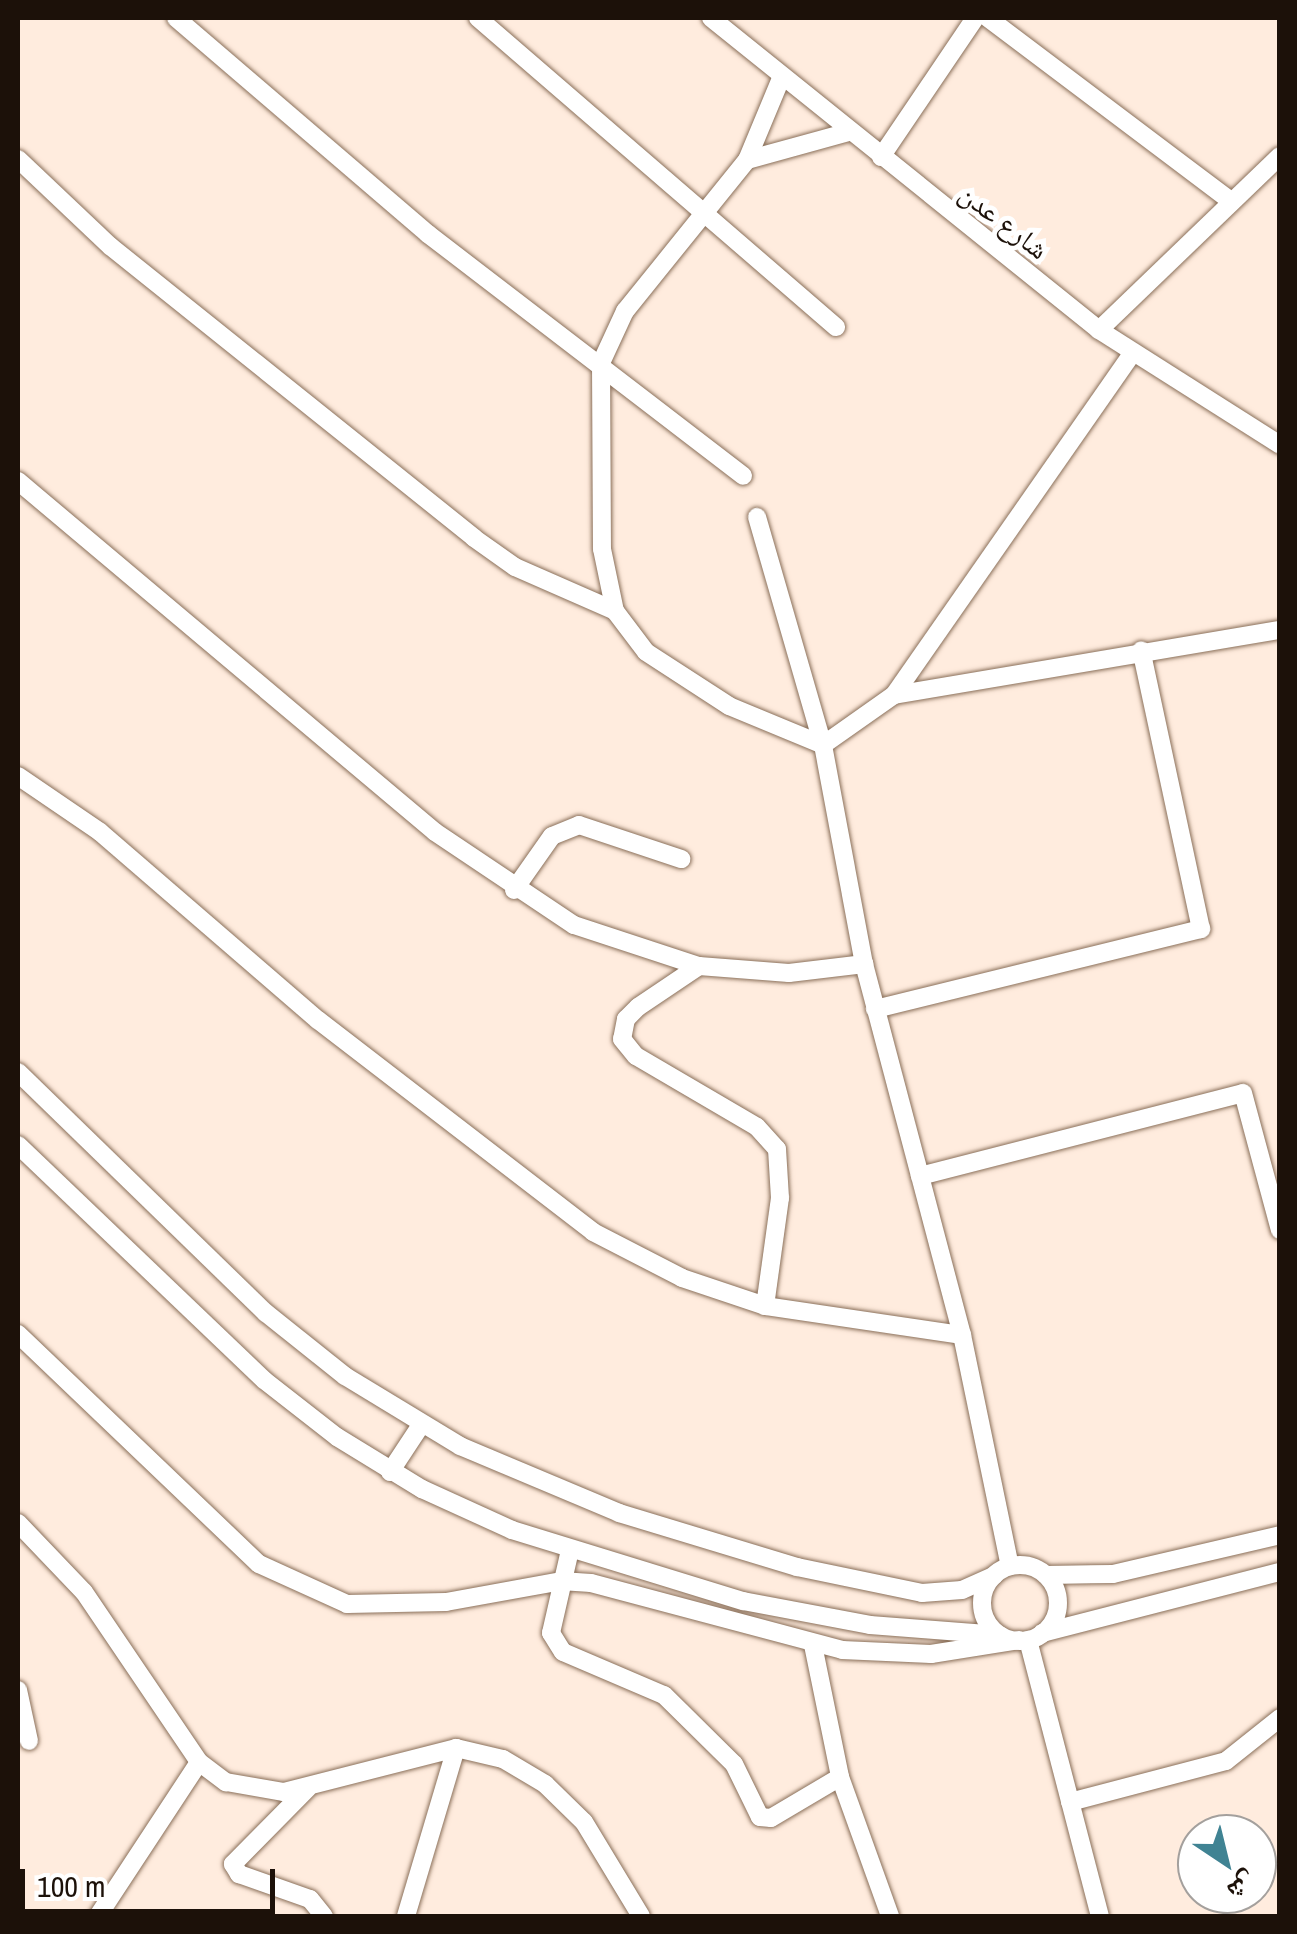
<!DOCTYPE html>
<meta charset="utf-8">
<style>
body{margin:0}
#map{position:relative;width:1297px;height:1934px;overflow:hidden;background:#ffecde;font-family:"Archivo Narrow","Noto Naskh Arabic",sans-serif}
div>[style]{position:absolute}
.roads{filter:drop-shadow(0 0 2px #8a6f59) drop-shadow(0 0 2px #8a6f59)}
.minor>*{height:18px;margin:-9px;padding:0 9px;transform-origin:9px;border-radius:9px;background:#fff}
.minor>.ring{margin:-9px;padding:0;box-sizing:content-box;background:none;border:18px solid #fff;border-radius:50%}
span{translate:-50% -50%;white-space:nowrap;text-align:center;line-height:1.15;-webkit-text-stroke:10px #fff;paint-order:stroke}
.street-label{font-size:28px;color:#1c1109}
.frame{position:absolute;inset:0;border:20px solid #1c1109;pointer-events:none}
.north{position:absolute;left:1177px;top:1814px;width:100px;height:100px;box-sizing:border-box;background:#fff;border:2px solid #a4a09d;border-radius:50%;rotate:145deg;font-size:28px;font-weight:700;line-height:40px;text-align:center;color:#1c1109}
.north::after{content:'';display:block;margin:auto;width:35px;height:45px;background:#408393;clip-path:polygon(50% 0,100% 100%,50% 72%,0 100%)}
.scale{position:absolute;left:20px;top:1869px;width:255px;height:45px;box-sizing:border-box;border:5px solid #1c1109;border-top:0;padding-left:12px;font-size:30px;line-height:35px;white-space:nowrap;color:#1c1109;-webkit-text-stroke:8px #fff;paint-order:stroke}
</style>
<div id="map">
<div class="roads">
<div class="minor">
<i style="left:176px;top:18px;width:332px;rotate:40.6deg"></i>
<i style="left:428px;top:234px;width:397px;rotate:37.5deg"></i>
<i style="left:478px;top:18px;width:473px;rotate:40.8deg"></i>
<i style="left:711px;top:18px;width:498px;rotate:38.8deg"></i>
<i style="left:1099px;top:330px;width:214px;rotate:32.4deg"></i>
<i style="left:988px;top:18px;width:304px;rotate:37deg"></i>
<i style="left:782px;top:76px;width:91px;rotate:112.6deg"></i>
<i style="left:747px;top:160px;width:194px;rotate:128.9deg"></i>
<i style="left:625px;top:311px;width:57px;rotate:114.8deg"></i>
<i style="left:601px;top:363px;width:186px;rotate:89.7deg"></i>
<i style="left:602px;top:549px;width:63px;rotate:78.2deg"></i>
<i style="left:615px;top:611px;width:51px;rotate:52.9deg"></i>
<i style="left:646px;top:652px;width:99px;rotate:33deg"></i>
<i style="left:729px;top:706px;width:102px;rotate:22.5deg"></i>
<i style="left:823px;top:745px;width:87px;rotate:-35.2deg"></i>
<i style="left:894px;top:695px;width:416px;rotate:-55.1deg"></i>
<i style="left:881px;top:157px;width:168px;rotate:-55.9deg"></i>
<i style="left:18px;top:159px;width:127px;rotate:43.4deg"></i>
<i style="left:110px;top:246px;width:467px;rotate:38.7deg"></i>
<i style="left:474px;top:538px;width:50px;rotate:35.3deg"></i>
<i style="left:515px;top:567px;width:109px;rotate:23.7deg"></i>
<i style="left:747px;top:160px;width:106px;rotate:-15.4deg"></i>
<i style="left:1099px;top:330px;width:251px;rotate:-43.9deg"></i>
<i style="left:18px;top:481px;width:545px;rotate:40.09deg"></i>
<i style="left:435px;top:832px;width:167px;rotate:33.8deg"></i>
<i style="left:574px;top:925px;width:132px;rotate:18.2deg"></i>
<i style="left:699px;top:966px;width:90px;rotate:4.4deg"></i>
<i style="left:789px;top:973px;width:76px;rotate:-6.8deg"></i>
<i style="left:757px;top:517px;width:237px;rotate:73.9deg"></i>
<i style="left:823px;top:745px;width:223px;rotate:79.4deg"></i>
<i style="left:864px;top:964px;width:384px;rotate:75.2deg"></i>
<i style="left:962px;top:1335px;width:236px;rotate:78.3deg"></i>
<i style="left:894px;top:695px;width:391px;rotate:-9.6deg"></i>
<i style="left:18px;top:776px;width:99px;rotate:34.3deg"></i>
<i style="left:100px;top:832px;width:288px;rotate:40.8deg"></i>
<i style="left:318px;top:1020px;width:347px;rotate:37.6deg"></i>
<i style="left:593px;top:1232px;width:100px;rotate:27.3deg"></i>
<i style="left:682px;top:1278px;width:88px;rotate:18.6deg"></i>
<i style="left:765px;top:1306px;width:199px;rotate:8.4deg"></i>
<i style="left:514px;top:890px;width:66px;rotate:-54.9deg"></i>
<i style="left:552px;top:836px;width:29px;rotate:-22deg"></i>
<i style="left:579px;top:825px;width:108px;rotate:18.4deg"></i>
<i style="left:699px;top:966px;width:73px;rotate:146.1deg"></i>
<i style="left:638px;top:1007px;width:17px;rotate:135deg"></i>
<i style="left:626px;top:1019px;width:20px;rotate:101deg"></i>
<i style="left:622px;top:1039px;width:22px;rotate:51deg"></i>
<i style="left:636px;top:1056px;width:140px;rotate:30.4deg"></i>
<i style="left:757px;top:1127px;width:30px;rotate:48deg"></i>
<i style="left:777px;top:1149px;width:49px;rotate:86.5deg"></i>
<i style="left:780px;top:1198px;width:109px;rotate:97.9deg"></i>
<i style="left:875px;top:1009px;width:336px;rotate:-13.8deg"></i>
<i style="left:1201px;top:929px;width:285px;rotate:-102.1deg"></i>
<i style="left:18px;top:1072px;width:346px;rotate:44.2deg"></i>
<i style="left:266px;top:1313px;width:101px;rotate:38.6deg"></i>
<i style="left:345px;top:1376px;width:135px;rotate:31.3deg"></i>
<i style="left:460px;top:1446px;width:173px;rotate:22.8deg"></i>
<i style="left:619px;top:1513px;width:186px;rotate:16.9deg"></i>
<i style="left:797px;top:1567px;width:128px;rotate:11.7deg"></i>
<i style="left:922px;top:1593px;width:40px;rotate:-4.3deg"></i>
<i style="left:962px;top:1590px;width:35px;rotate:-24deg"></i>
<i style="left:18px;top:1145px;width:340px;rotate:43.7deg"></i>
<i style="left:264px;top:1380px;width:93px;rotate:38deg"></i>
<i style="left:337px;top:1437px;width:100px;rotate:31.5deg"></i>
<i style="left:422px;top:1489px;width:99px;rotate:24.5deg"></i>
<i style="left:512px;top:1530px;width:242px;rotate:17.1deg"></i>
<i style="left:743px;top:1601px;width:129px;rotate:10.7deg"></i>
<i style="left:870px;top:1625px;width:130px;rotate:4.4deg"></i>
<i style="left:920px;top:1176px;width:333px;rotate:-14.4deg"></i>
<i style="left:1243px;top:1093px;width:142px;rotate:74.9deg"></i>
<i style="left:18px;top:1334px;width:333px;rotate:43.7deg"></i>
<i style="left:259px;top:1564px;width:97px;rotate:24.4deg"></i>
<i style="left:347px;top:1604px;width:99px;rotate:-1.2deg"></i>
<i style="left:446px;top:1602px;width:117px;rotate:-10.3deg"></i>
<i style="left:561px;top:1581px;width:30px;rotate:4deg"></i>
<i style="left:591px;top:1583px;width:260px;rotate:14.9deg"></i>
<i style="left:842px;top:1650px;width:89px;rotate:2.6deg"></i>
<i style="left:931px;top:1654px;width:89px;rotate:-9deg"></i>
<i style="left:390px;top:1472px;width:56px;rotate:-56.6deg"></i>
<i style="left:18px;top:1523px;width:95px;rotate:46.3deg"></i>
<i style="left:84px;top:1592px;width:205px;rotate:55.9deg"></i>
<i style="left:199px;top:1762px;width:34px;rotate:37deg"></i>
<i style="left:226px;top:1782px;width:59px;rotate:9.8deg"></i>
<i style="left:284px;top:1792px;width:178px;rotate:-14.3deg"></i>
<i style="left:456px;top:1748px;width:48px;rotate:13.2deg"></i>
<i style="left:503px;top:1759px;width:49px;rotate:30.8deg"></i>
<i style="left:545px;top:1784px;width:54px;rotate:44.3deg"></i>
<i style="left:584px;top:1822px;width:110px;rotate:58.8deg"></i>
<i style="left:570px;top:1550px;width:85px;rotate:102.9deg"></i>
<i style="left:551px;top:1633px;width:22px;rotate:58deg"></i>
<i style="left:563px;top:1652px;width:110px;rotate:23.1deg"></i>
<i style="left:664px;top:1695px;width:98px;rotate:44.6deg"></i>
<i style="left:734px;top:1764px;width:59px;rotate:63.9deg"></i>
<i style="left:760px;top:1817px;width:11px;rotate:5deg"></i>
<i style="left:771px;top:1818px;width:80px;rotate:-30.7deg"></i>
<i class="ring" style="left:982px;top:1565px;width:58px;height:58px"></i>
<i style="left:1046px;top:1575px;width:67px;rotate:-0.9deg"></i>
<i style="left:1113px;top:1574px;width:171px;rotate:-13.1deg"></i>
<i style="left:1042px;top:1633px;width:246px;rotate:-14.4deg"></i>
<i style="left:1028px;top:1640px;width:285px;rotate:75.4deg"></i>
<i style="left:813px;top:1645px;width:135px;rotate:78.4deg"></i>
<i style="left:840px;top:1777px;width:148px;rotate:70.2deg"></i>
<i style="left:18px;top:1690px;width:52px;rotate:77.8deg"></i>
<i style="left:308px;top:1788px;width:107px;rotate:134.6deg"></i>
<i style="left:233px;top:1864px;width:12px;rotate:59deg"></i>
<i style="left:239px;top:1874px;width:75px;rotate:19.4deg"></i>
<i style="left:310px;top:1899px;width:22px;rotate:51deg"></i>
<i style="left:1070px;top:1802px;width:161px;rotate:-14.7deg"></i>
<i style="left:1226px;top:1761px;width:69px;rotate:-38.5deg"></i>
<i style="left:98px;top:1916px;width:184px;rotate:-56.7deg"></i>
<i style="left:406px;top:1916px;width:175px;rotate:-73.4deg"></i>
</div>
</div>
<div class="street-label">
<span style="left:1004px;top:221px;rotate:38deg">شارع عدن</span>
</div>
<div class="frame"></div>
<div class="north">ش</div>
<div class="scale">100 m</div>
</div>
